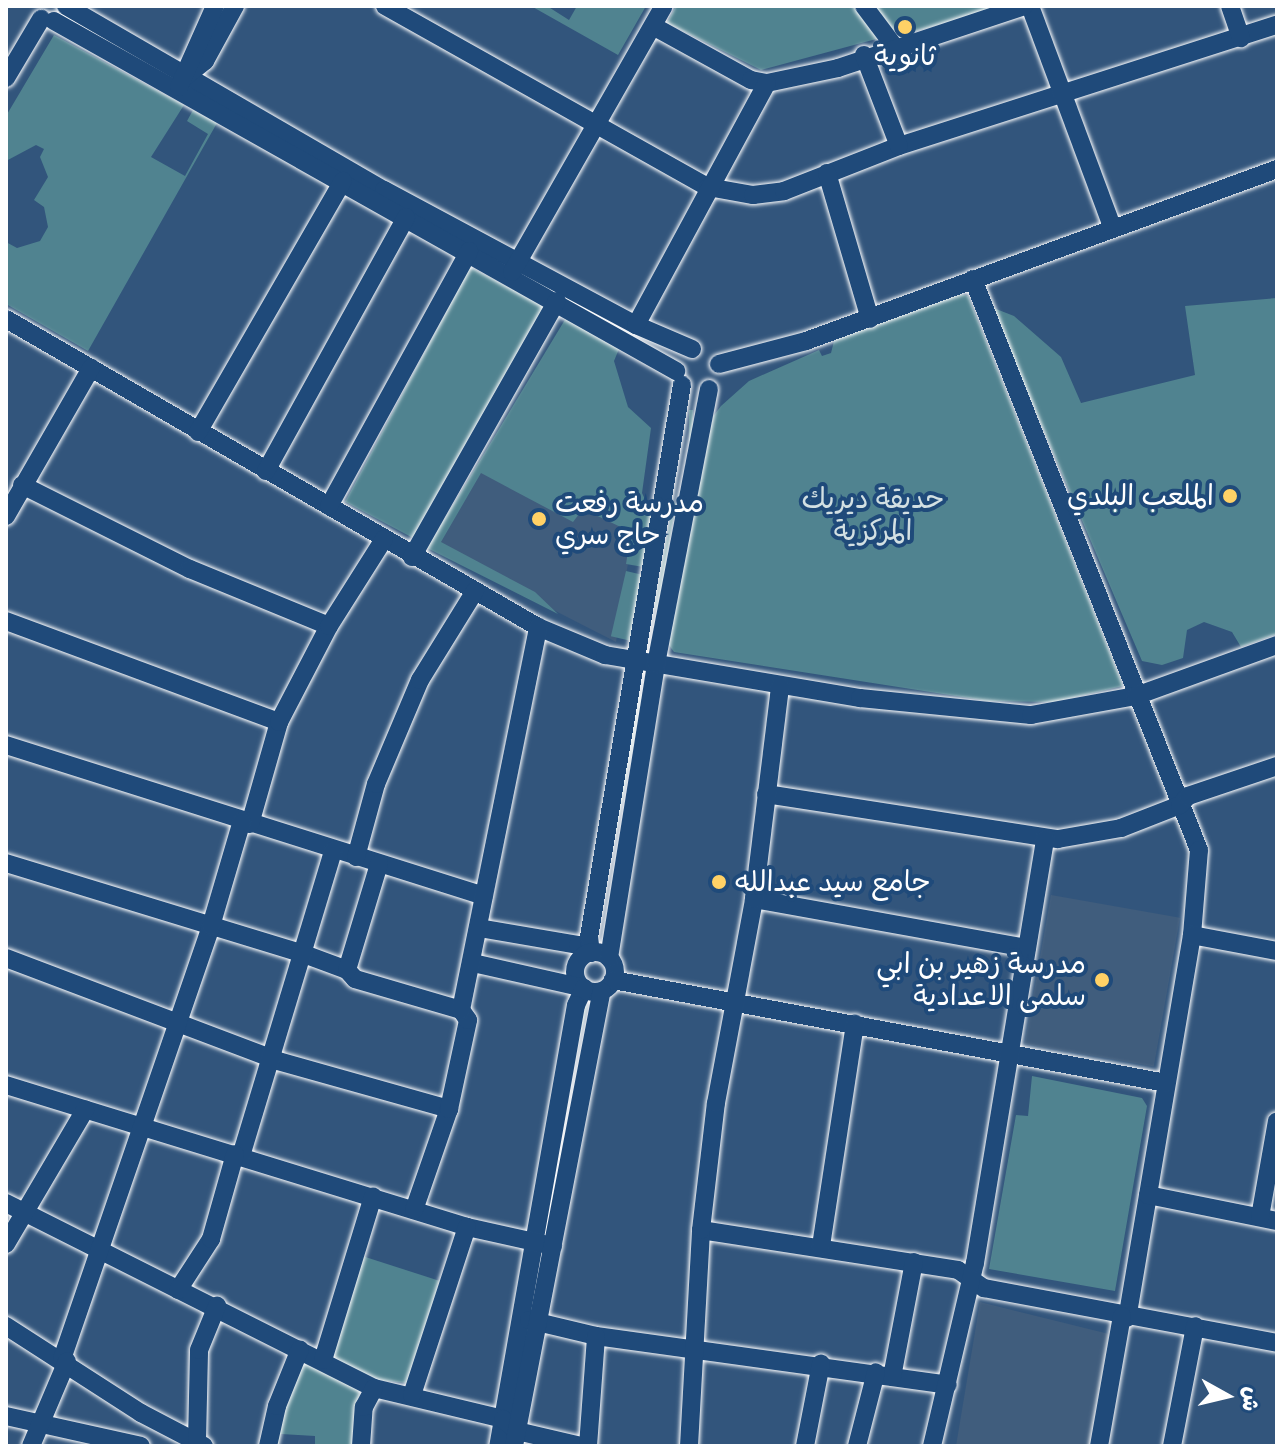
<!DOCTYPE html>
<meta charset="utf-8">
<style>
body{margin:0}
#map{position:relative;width:1283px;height:1452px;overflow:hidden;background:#32557c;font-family:Sriracha,"Playpen Sans Arabic",sans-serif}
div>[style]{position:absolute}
.built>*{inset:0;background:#405d7d;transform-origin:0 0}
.green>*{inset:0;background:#508390;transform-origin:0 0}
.roads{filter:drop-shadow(0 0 2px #fff) drop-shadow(0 0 2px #fff)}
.minor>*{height:18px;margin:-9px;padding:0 9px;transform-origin:9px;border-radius:9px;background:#1f4a7a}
.minor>.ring{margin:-9px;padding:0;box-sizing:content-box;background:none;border:18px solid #1f4a7a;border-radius:50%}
.dots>*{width:22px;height:22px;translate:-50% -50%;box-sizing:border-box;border:4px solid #1f4a7a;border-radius:50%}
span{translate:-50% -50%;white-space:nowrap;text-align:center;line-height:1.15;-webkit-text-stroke:8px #1f4a7a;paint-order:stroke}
.poi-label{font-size:28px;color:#fff}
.right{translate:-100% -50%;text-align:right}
.left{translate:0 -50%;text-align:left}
.park-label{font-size:28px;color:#d3e0e3}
.frame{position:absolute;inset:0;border:8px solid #fff;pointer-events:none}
.north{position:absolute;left:1187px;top:1356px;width:80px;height:80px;-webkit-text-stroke:6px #1f4a7a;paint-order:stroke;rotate:98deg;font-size:22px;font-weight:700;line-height:32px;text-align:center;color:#fff}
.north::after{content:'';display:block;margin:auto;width:28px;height:36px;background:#fff;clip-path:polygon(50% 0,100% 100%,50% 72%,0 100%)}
</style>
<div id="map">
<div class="built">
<i style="clip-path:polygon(508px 415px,639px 491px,616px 642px,428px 546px)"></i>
<i style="left:1051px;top:895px;width:131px;height:151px;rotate:10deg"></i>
<i style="clip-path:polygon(980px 1302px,1109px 1334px,1090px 1446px,956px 1446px)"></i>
</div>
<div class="green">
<i style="clip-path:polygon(531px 6px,547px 6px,569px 20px,577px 6px,646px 6px,618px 55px)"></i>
<i style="clip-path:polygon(676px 6px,854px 6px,880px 38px,761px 70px,667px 23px)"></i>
<i style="clip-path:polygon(870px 6px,1004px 6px,896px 37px)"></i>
<i style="clip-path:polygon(54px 35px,184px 105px,151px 157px,185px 176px,208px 134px,187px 121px,193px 110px,217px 123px,88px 351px,6px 304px,6px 242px,17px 248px,40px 241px,48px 227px,44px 207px,34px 200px,48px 177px,40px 157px,44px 149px,36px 145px,6px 161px,6px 116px)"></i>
<i style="left:470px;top:267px;width:86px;height:266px;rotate:28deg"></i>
<i style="clip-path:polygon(961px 294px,968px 296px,1123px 686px,1054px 702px,988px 701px,674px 652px,666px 641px,706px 426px,721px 406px,749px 381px,819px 350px,822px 356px,831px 353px,834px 341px,848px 334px)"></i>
<i style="clip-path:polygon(1277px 298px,1277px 634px,1241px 647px,1232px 632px,1204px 622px,1187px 630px,1183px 658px,1162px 665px,1142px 661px,991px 307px,1014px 316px,1061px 357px,1081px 403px,1195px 375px,1185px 306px)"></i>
<i style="clip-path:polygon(566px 318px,619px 349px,614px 361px,628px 407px,651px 428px,642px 493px,655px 520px,649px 568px,626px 564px,631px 532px,583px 509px,573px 522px,481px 473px,441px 542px,535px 592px,558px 614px,427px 548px)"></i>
<i style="left:689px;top:410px;width:4px;height:81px"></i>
<i style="clip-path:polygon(673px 502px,676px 503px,658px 610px,654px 609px)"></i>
<i style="left:626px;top:571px;width:22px;height:67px;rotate:13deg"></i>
<i style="clip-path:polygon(639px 694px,643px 695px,596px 938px)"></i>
<i style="left:584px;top:1005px;width:4px;height:217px;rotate:14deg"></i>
<i style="clip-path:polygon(1032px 1076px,1142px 1098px,1147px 1106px,1115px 1291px,989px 1269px,1016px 1115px,1028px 1116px)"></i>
<i style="clip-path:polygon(356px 1254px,443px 1282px,407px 1383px,377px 1380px,334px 1360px,329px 1352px)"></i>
<i style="clip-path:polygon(299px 1359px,360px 1388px,355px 1446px,315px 1446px,315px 1436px,281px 1434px,278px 1446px,272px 1446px)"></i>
</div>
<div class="roads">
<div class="minor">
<i style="left:66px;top:6px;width:367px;rotate:30.1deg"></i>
<i style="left:384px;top:190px;width:286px;rotate:28.2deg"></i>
<i style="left:636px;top:325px;width:61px;rotate:23.2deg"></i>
<i style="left:385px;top:6px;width:370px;rotate:29.3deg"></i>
<i style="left:708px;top:187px;width:46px;rotate:10.1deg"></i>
<i style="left:753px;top:195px;width:31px;rotate:-7deg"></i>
<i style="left:784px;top:191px;width:123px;rotate:-21.4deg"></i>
<i style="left:899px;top:146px;width:397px;rotate:-17.8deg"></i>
<i style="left:864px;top:6px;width:50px;rotate:53.1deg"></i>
<i style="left:1030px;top:6px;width:235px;rotate:69.6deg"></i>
<i style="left:1230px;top:6px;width:34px;rotate:71deg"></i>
<i style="left:54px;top:21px;width:714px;rotate:29.37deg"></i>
<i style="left:653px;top:26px;width:112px;rotate:28.9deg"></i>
<i style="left:751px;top:80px;width:16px;rotate:11deg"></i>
<i style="left:767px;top:83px;width:73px;rotate:-11.9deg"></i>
<i style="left:838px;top:68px;width:196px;rotate:-18.4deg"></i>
<i style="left:864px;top:55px;width:97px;rotate:69deg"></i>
<i style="left:185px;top:77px;width:26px;rotate:-39deg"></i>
<i style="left:205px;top:61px;width:63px;rotate:-61.4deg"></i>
<i style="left:6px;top:78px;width:69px;rotate:-59.3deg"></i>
<i style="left:179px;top:87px;width:89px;rotate:-66deg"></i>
<i style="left:827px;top:173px;width:152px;rotate:73.6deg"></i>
<i style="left:512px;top:272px;width:306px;rotate:-60.3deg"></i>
<i style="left:973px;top:279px;width:614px;rotate:68.41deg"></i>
<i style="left:1199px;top:850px;width:85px;rotate:94.7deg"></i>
<i style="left:1192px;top:935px;width:388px;rotate:99.6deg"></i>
<i style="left:6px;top:319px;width:615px;rotate:30.07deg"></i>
<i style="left:538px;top:627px;width:73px;rotate:22.7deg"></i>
<i style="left:605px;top:655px;width:259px;rotate:9.6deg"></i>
<i style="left:860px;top:698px;width:172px;rotate:5.7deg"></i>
<i style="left:1031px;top:715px;width:107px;rotate:-10.3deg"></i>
<i style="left:1136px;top:696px;width:150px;rotate:-19.9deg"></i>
<i style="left:636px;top:325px;width:275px;rotate:-61.6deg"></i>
<i style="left:719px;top:364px;width:90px;rotate:-14.8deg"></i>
<i style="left:806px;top:341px;width:501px;rotate:-20.06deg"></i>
<i style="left:198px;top:432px;width:290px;rotate:-60deg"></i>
<i style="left:266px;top:471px;width:290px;rotate:-61.1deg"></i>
<i style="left:22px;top:485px;width:188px;rotate:26.6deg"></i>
<i style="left:190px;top:569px;width:150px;rotate:22.3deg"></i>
<i style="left:329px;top:506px;width:291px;rotate:-61.2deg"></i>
<i style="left:6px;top:516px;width:171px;rotate:-60.1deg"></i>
<i style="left:412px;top:557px;width:294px;rotate:-60.5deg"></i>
<i style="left:6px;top:621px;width:291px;rotate:20.3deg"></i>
<i style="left:6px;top:745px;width:501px;rotate:17.53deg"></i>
<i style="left:766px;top:794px;width:295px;rotate:8.8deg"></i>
<i style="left:1058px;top:839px;width:64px;rotate:-9.9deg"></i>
<i style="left:1121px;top:828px;width:63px;rotate:-21.3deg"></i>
<i style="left:1180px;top:805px;width:12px;rotate:-48deg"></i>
<i style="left:1188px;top:796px;width:94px;rotate:-18.6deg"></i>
<i style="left:250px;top:824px;width:106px;rotate:-74.1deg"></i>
<i style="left:279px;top:722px;width:108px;rotate:-62.5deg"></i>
<i style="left:329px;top:626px;width:103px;rotate:-57.7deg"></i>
<i style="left:356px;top:857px;width:76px;rotate:-74.7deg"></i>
<i style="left:376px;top:784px;width:113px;rotate:-67.1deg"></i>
<i style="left:420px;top:680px;width:105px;rotate:-58.3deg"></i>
<i style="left:6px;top:863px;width:312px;rotate:17deg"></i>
<i style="left:304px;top:954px;width:46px;rotate:20.4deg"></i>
<i style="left:347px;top:970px;width:12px;rotate:48deg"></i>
<i style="left:355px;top:979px;width:110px;rotate:16.3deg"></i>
<i style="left:754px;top:899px;width:277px;rotate:10.2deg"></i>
<i style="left:479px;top:928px;width:100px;rotate:9.7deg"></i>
<i style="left:578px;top:945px;width:15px;rotate:32deg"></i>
<i style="left:591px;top:953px;width:16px;rotate:-97deg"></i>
<i style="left:589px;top:937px;width:560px;rotate:-80.44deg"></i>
<i style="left:1192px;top:935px;width:86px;rotate:10.7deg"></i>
<i class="ring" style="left:575px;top:952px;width:22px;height:22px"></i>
<i style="left:6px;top:958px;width:291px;rotate:20.7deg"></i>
<i style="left:278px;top:1061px;width:178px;rotate:15.7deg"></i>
<i style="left:609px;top:958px;width:298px;rotate:-80.9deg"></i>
<i style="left:656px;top:664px;width:280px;rotate:-79.1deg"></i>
<i style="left:473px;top:963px;width:114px;rotate:12.7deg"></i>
<i style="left:584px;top:988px;width:19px;rotate:115deg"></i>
<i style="left:576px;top:1005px;width:448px;rotate:100deg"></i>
<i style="left:347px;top:970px;width:111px;rotate:-73.2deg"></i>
<i style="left:613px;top:980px;width:563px;rotate:10.55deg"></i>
<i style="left:6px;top:1085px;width:482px;rotate:17.1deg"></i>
<i style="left:467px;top:1227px;width:88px;rotate:12.5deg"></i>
<i style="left:241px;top:1156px;width:319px;rotate:-73.2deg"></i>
<i style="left:1148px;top:1195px;width:132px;rotate:11.4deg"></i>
<i style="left:6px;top:1203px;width:412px;rotate:26.7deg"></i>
<i style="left:374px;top:1388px;width:133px;rotate:13.5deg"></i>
<i style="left:503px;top:1419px;width:18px;rotate:41deg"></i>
<i style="left:517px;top:1431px;width:66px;rotate:13.2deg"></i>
<i style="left:414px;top:1210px;width:107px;rotate:-70.9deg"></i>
<i style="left:449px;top:1109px;width:91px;rotate:-77.9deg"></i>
<i style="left:468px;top:1020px;width:12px;rotate:-125deg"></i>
<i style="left:461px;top:1010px;width:391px;rotate:-78.6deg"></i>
<i style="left:1260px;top:1217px;width:97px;rotate:-80deg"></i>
<i style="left:701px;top:1230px;width:260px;rotate:8.8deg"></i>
<i style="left:958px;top:1270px;width:32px;rotate:35deg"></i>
<i style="left:984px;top:1288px;width:298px;rotate:10.6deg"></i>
<i style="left:6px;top:1244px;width:156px;rotate:-59.5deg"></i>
<i style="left:821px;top:1246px;width:225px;rotate:-81.3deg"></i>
<i style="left:178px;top:1290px;width:61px;rotate:-57.1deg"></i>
<i style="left:211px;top:1239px;width:88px;rotate:-74.2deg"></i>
<i style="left:529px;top:1320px;width:69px;rotate:13.4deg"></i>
<i style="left:596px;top:1336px;width:355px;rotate:7.9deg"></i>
<i style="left:6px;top:1326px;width:161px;rotate:32.8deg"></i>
<i style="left:141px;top:1413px;width:71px;rotate:27.6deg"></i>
<i style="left:62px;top:1359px;width:458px;rotate:-71deg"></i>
<i style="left:211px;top:926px;width:109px;rotate:-73.6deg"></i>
<i style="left:323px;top:1360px;width:171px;rotate:-73deg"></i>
<i style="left:892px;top:1377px;width:117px;rotate:-79.2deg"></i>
<i style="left:412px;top:1395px;width:177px;rotate:-71.9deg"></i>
<i style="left:6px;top:1416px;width:138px;rotate:12.5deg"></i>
<i style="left:197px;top:1441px;width:91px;rotate:-88.7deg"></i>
<i style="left:199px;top:1350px;width:48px;rotate:-67.8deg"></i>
<i style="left:31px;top:1446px;width:92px;rotate:-67deg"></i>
<i style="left:268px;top:1446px;width:41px;rotate:-77.3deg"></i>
<i style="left:277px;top:1406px;width:61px;rotate:-68deg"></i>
<i style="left:361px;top:1446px;width:39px;rotate:-86deg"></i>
<i style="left:364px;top:1407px;width:21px;rotate:-62deg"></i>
<i style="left:514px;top:1446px;width:463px;rotate:-79.1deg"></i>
<i style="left:588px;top:1446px;width:110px;rotate:-85.8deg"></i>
<i style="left:689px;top:1446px;width:216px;rotate:-86.8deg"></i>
<i style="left:701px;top:1230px;width:128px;rotate:-83.3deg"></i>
<i style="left:716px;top:1103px;width:208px;rotate:-79.4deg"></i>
<i style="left:754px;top:899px;width:215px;rotate:-83deg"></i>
<i style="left:805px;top:1446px;width:84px;rotate:-79deg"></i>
<i style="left:857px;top:1446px;width:76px;rotate:-75.6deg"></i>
<i style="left:932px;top:1446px;width:188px;rotate:-76.8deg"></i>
<i style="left:975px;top:1263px;width:430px;rotate:-80.6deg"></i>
<i style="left:1099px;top:1446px;width:132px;rotate:-80deg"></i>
<i style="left:1172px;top:1446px;width:122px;rotate:-79.1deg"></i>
</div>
</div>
<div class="dots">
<i style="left:905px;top:27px;background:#ffd166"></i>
<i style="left:1230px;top:496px;background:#ffd166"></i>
<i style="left:539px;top:519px;background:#ffd166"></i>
<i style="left:719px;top:882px;background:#ffd166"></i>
<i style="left:1102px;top:980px;background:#ffd166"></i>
</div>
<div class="poi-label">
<span style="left:905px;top:56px">ثانوية</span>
<span class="right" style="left:1214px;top:496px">الملعب البلدي</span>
<span class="left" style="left:555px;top:519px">مدرسة رفعت<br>حاج سري</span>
<span class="left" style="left:735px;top:882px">جامع سيد عبدالله</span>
<span class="right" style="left:1086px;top:980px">مدرسة زهير بن ابي<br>سلمى الاعدادية</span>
</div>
<div class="park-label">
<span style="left:873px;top:515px">حديقة ديريك<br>المركزية</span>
</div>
<div class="frame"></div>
<div class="north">ش</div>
</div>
